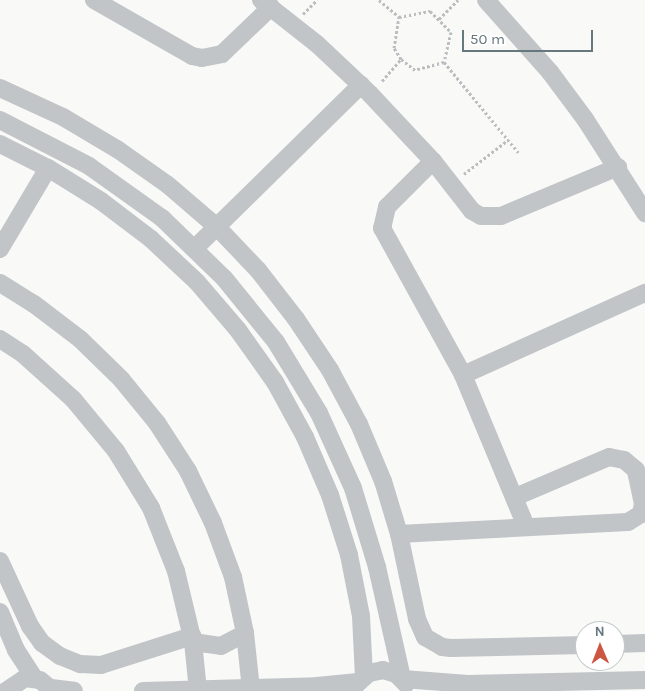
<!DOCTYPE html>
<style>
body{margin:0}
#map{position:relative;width:645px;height:691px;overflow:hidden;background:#f9f9f7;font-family:Karla,sans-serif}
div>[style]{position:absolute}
.path>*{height:3px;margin-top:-1.5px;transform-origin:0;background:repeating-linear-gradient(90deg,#bbbec0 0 2.5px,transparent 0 5px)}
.minor>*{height:18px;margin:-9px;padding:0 9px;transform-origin:9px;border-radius:9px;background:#c1c5c8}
span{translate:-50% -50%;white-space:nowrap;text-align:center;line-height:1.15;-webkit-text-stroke:5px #fff;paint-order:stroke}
.north{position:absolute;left:575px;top:621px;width:50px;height:50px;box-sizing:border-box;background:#fff;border:1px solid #c2c9cb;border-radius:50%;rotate:359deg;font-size:14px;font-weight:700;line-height:20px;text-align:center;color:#67777e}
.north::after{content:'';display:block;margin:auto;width:18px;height:22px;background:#cd5643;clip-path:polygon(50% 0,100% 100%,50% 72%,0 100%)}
.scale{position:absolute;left:462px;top:30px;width:131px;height:22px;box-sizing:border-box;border:2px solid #67777e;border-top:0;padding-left:6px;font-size:15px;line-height:18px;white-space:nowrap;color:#67777e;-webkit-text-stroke:4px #fff;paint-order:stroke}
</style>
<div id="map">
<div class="path">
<i style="left:379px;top:0;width:26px;rotate:40deg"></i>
<i style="left:430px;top:11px;width:30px;rotate:45deg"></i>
<i style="left:451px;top:32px;width:31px;rotate:103deg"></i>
<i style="left:444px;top:62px;width:30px;rotate:165deg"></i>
<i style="left:415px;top:70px;width:18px;rotate:-142deg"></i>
<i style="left:401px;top:59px;width:13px;rotate:-122deg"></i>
<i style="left:394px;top:48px;width:31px;rotate:-81deg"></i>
<i style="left:399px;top:17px;width:32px;rotate:-11deg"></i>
<i style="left:303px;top:14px;width:20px;rotate:-45deg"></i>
<i style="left:439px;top:19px;width:27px;rotate:-45deg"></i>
<i style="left:444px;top:62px;width:117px;rotate:50.6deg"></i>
<i style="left:382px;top:81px;width:29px;rotate:-49deg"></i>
<i style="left:464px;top:174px;width:56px;rotate:-37.7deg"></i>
</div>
<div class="minor">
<i style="left:94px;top:0;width:113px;rotate:29.7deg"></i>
<i style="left:192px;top:56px;width:10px;rotate:11deg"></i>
<i style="left:202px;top:58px;width:20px;rotate:-11deg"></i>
<i style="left:222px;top:54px;width:68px;rotate:-43.8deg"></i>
<i style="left:261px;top:0;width:71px;rotate:38.2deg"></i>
<i style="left:317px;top:44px;width:73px;rotate:43.3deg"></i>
<i style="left:370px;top:94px;width:92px;rotate:46.8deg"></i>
<i style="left:433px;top:161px;width:63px;rotate:52deg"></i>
<i style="left:472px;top:211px;width:10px;rotate:29deg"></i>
<i style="left:481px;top:216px;width:20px"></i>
<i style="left:501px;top:216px;width:127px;rotate:-22.7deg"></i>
<i style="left:486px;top:0;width:96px;rotate:48.4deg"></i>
<i style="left:550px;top:72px;width:59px;rotate:53.3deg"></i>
<i style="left:585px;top:119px;width:112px;rotate:57.4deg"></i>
<i style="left:0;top:88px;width:69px;rotate:24.7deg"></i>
<i style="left:63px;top:117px;width:63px;rotate:30.7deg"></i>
<i style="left:117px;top:149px;width:62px;rotate:35.2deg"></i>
<i style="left:168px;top:185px;width:65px;rotate:40.6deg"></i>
<i style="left:217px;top:227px;width:59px;rotate:46.4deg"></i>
<i style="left:258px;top:270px;width:62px;rotate:52.2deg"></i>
<i style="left:296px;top:319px;width:61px;rotate:56.3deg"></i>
<i style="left:330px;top:370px;width:61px;rotate:61.8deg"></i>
<i style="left:359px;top:424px;width:62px;rotate:67.2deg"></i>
<i style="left:383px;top:481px;width:55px;rotate:73.2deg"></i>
<i style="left:399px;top:534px;width:87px;rotate:78deg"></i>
<i style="left:417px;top:619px;width:20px;rotate:66deg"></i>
<i style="left:425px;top:637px;width:20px;rotate:30deg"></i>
<i style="left:442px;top:647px;width:9px;rotate:6deg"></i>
<i style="left:451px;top:648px;width:134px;rotate:-1.3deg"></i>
<i style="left:0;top:120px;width:100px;rotate:27.3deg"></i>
<i style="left:89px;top:166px;width:90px;rotate:35.5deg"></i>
<i style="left:162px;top:218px;width:86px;rotate:44.1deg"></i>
<i style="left:224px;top:278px;width:82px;rotate:50.9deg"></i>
<i style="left:276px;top:342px;width:83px;rotate:58.8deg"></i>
<i style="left:319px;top:413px;width:82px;rotate:65.6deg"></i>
<i style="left:353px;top:488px;width:83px;rotate:73.1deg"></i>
<i style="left:377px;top:567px;width:114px;rotate:77.3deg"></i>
<i style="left:0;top:144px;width:54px;rotate:26.6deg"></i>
<i style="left:48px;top:168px;width:62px;rotate:31.9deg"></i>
<i style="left:101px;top:201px;width:63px;rotate:37.2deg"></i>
<i style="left:151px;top:239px;width:63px;rotate:43.1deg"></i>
<i style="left:197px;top:282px;width:63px;rotate:49.5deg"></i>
<i style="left:238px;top:330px;width:64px;rotate:54.6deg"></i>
<i style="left:275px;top:382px;width:63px;rotate:61.4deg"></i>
<i style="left:305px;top:437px;width:63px;rotate:66.7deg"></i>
<i style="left:330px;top:495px;width:63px;rotate:72.4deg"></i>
<i style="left:349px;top:555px;width:62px;rotate:78.9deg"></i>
<i style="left:361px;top:616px;width:61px;rotate:87.2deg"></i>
<i style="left:433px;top:161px;width:65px;rotate:135deg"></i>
<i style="left:387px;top:207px;width:22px;rotate:103deg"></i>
<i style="left:382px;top:228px;width:168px;rotate:61.1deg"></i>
<i style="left:463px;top:375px;width:164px;rotate:67.4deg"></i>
<i style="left:195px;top:248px;width:233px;rotate:-44.5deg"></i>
<i style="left:0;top:249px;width:94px;rotate:-59.3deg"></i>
<i style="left:0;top:283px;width:40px;rotate:32deg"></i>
<i style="left:34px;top:304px;width:58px;rotate:37.3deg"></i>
<i style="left:80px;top:339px;width:57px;rotate:44.3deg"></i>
<i style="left:121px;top:379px;width:57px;rotate:50.7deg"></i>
<i style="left:157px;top:423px;width:57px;rotate:57.1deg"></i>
<i style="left:188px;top:471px;width:58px;rotate:64.3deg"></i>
<i style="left:213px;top:523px;width:58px;rotate:69.7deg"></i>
<i style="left:233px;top:577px;width:57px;rotate:77.9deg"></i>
<i style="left:245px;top:633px;width:56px;rotate:83.9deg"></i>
<i style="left:0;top:339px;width:27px;rotate:33deg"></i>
<i style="left:23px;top:354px;width:67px;rotate:42deg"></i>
<i style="left:73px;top:399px;width:67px;rotate:50.4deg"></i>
<i style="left:116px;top:451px;width:67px;rotate:58.4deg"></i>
<i style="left:151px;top:508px;width:68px;rotate:68.4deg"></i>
<i style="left:176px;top:571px;width:73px;rotate:76.5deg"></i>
<i style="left:193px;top:642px;width:48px;rotate:84.1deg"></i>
<i style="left:463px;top:375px;width:200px;rotate:-24.3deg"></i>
<i style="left:399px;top:534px;width:229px;rotate:-3deg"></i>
<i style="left:628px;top:522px;width:15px;rotate:-32deg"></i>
<i style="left:641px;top:514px;width:10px;rotate:-79deg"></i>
<i style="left:643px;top:504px;width:35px;rotate:-102deg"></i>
<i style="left:636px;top:470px;width:16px;rotate:-140deg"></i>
<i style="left:624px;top:460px;width:15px;rotate:-169deg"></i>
<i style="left:609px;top:457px;width:102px;rotate:156.9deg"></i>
<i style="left:0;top:561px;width:72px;rotate:65.2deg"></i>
<i style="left:30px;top:626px;width:21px;rotate:55deg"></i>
<i style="left:42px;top:643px;width:22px;rotate:36deg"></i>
<i style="left:60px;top:656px;width:22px;rotate:22deg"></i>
<i style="left:80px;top:664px;width:21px;rotate:3deg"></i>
<i style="left:101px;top:665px;width:96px;rotate:-17.7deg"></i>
<i style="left:0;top:612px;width:41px;rotate:67.2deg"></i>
<i style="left:16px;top:650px;width:33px;rotate:57deg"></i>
<i style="left:193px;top:642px;width:28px;rotate:8deg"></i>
<i style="left:221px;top:646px;width:27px;rotate:-28deg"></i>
<i style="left:615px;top:644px;width:30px;rotate:-2deg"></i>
<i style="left:403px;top:679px;width:65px;rotate:4.4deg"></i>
<i style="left:468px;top:684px;width:177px;rotate:-1.3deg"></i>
<i style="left:357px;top:684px;width:16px;rotate:-43deg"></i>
<i style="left:369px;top:673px;width:14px;rotate:-12deg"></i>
<i style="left:383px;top:670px;width:14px;rotate:17deg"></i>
<i style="left:396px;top:674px;width:14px;rotate:45deg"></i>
<i style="left:51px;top:688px;width:23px;rotate:7deg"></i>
<i style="left:6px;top:691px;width:23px;rotate:-34deg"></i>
<i style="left:25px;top:678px;width:15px;rotate:8deg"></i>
<i style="left:40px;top:680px;width:17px;rotate:40deg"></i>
<i style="left:143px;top:691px;width:174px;rotate:-1.6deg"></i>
<i style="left:317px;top:686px;width:41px;rotate:-5.6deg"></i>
</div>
<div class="north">N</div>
<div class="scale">50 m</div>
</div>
